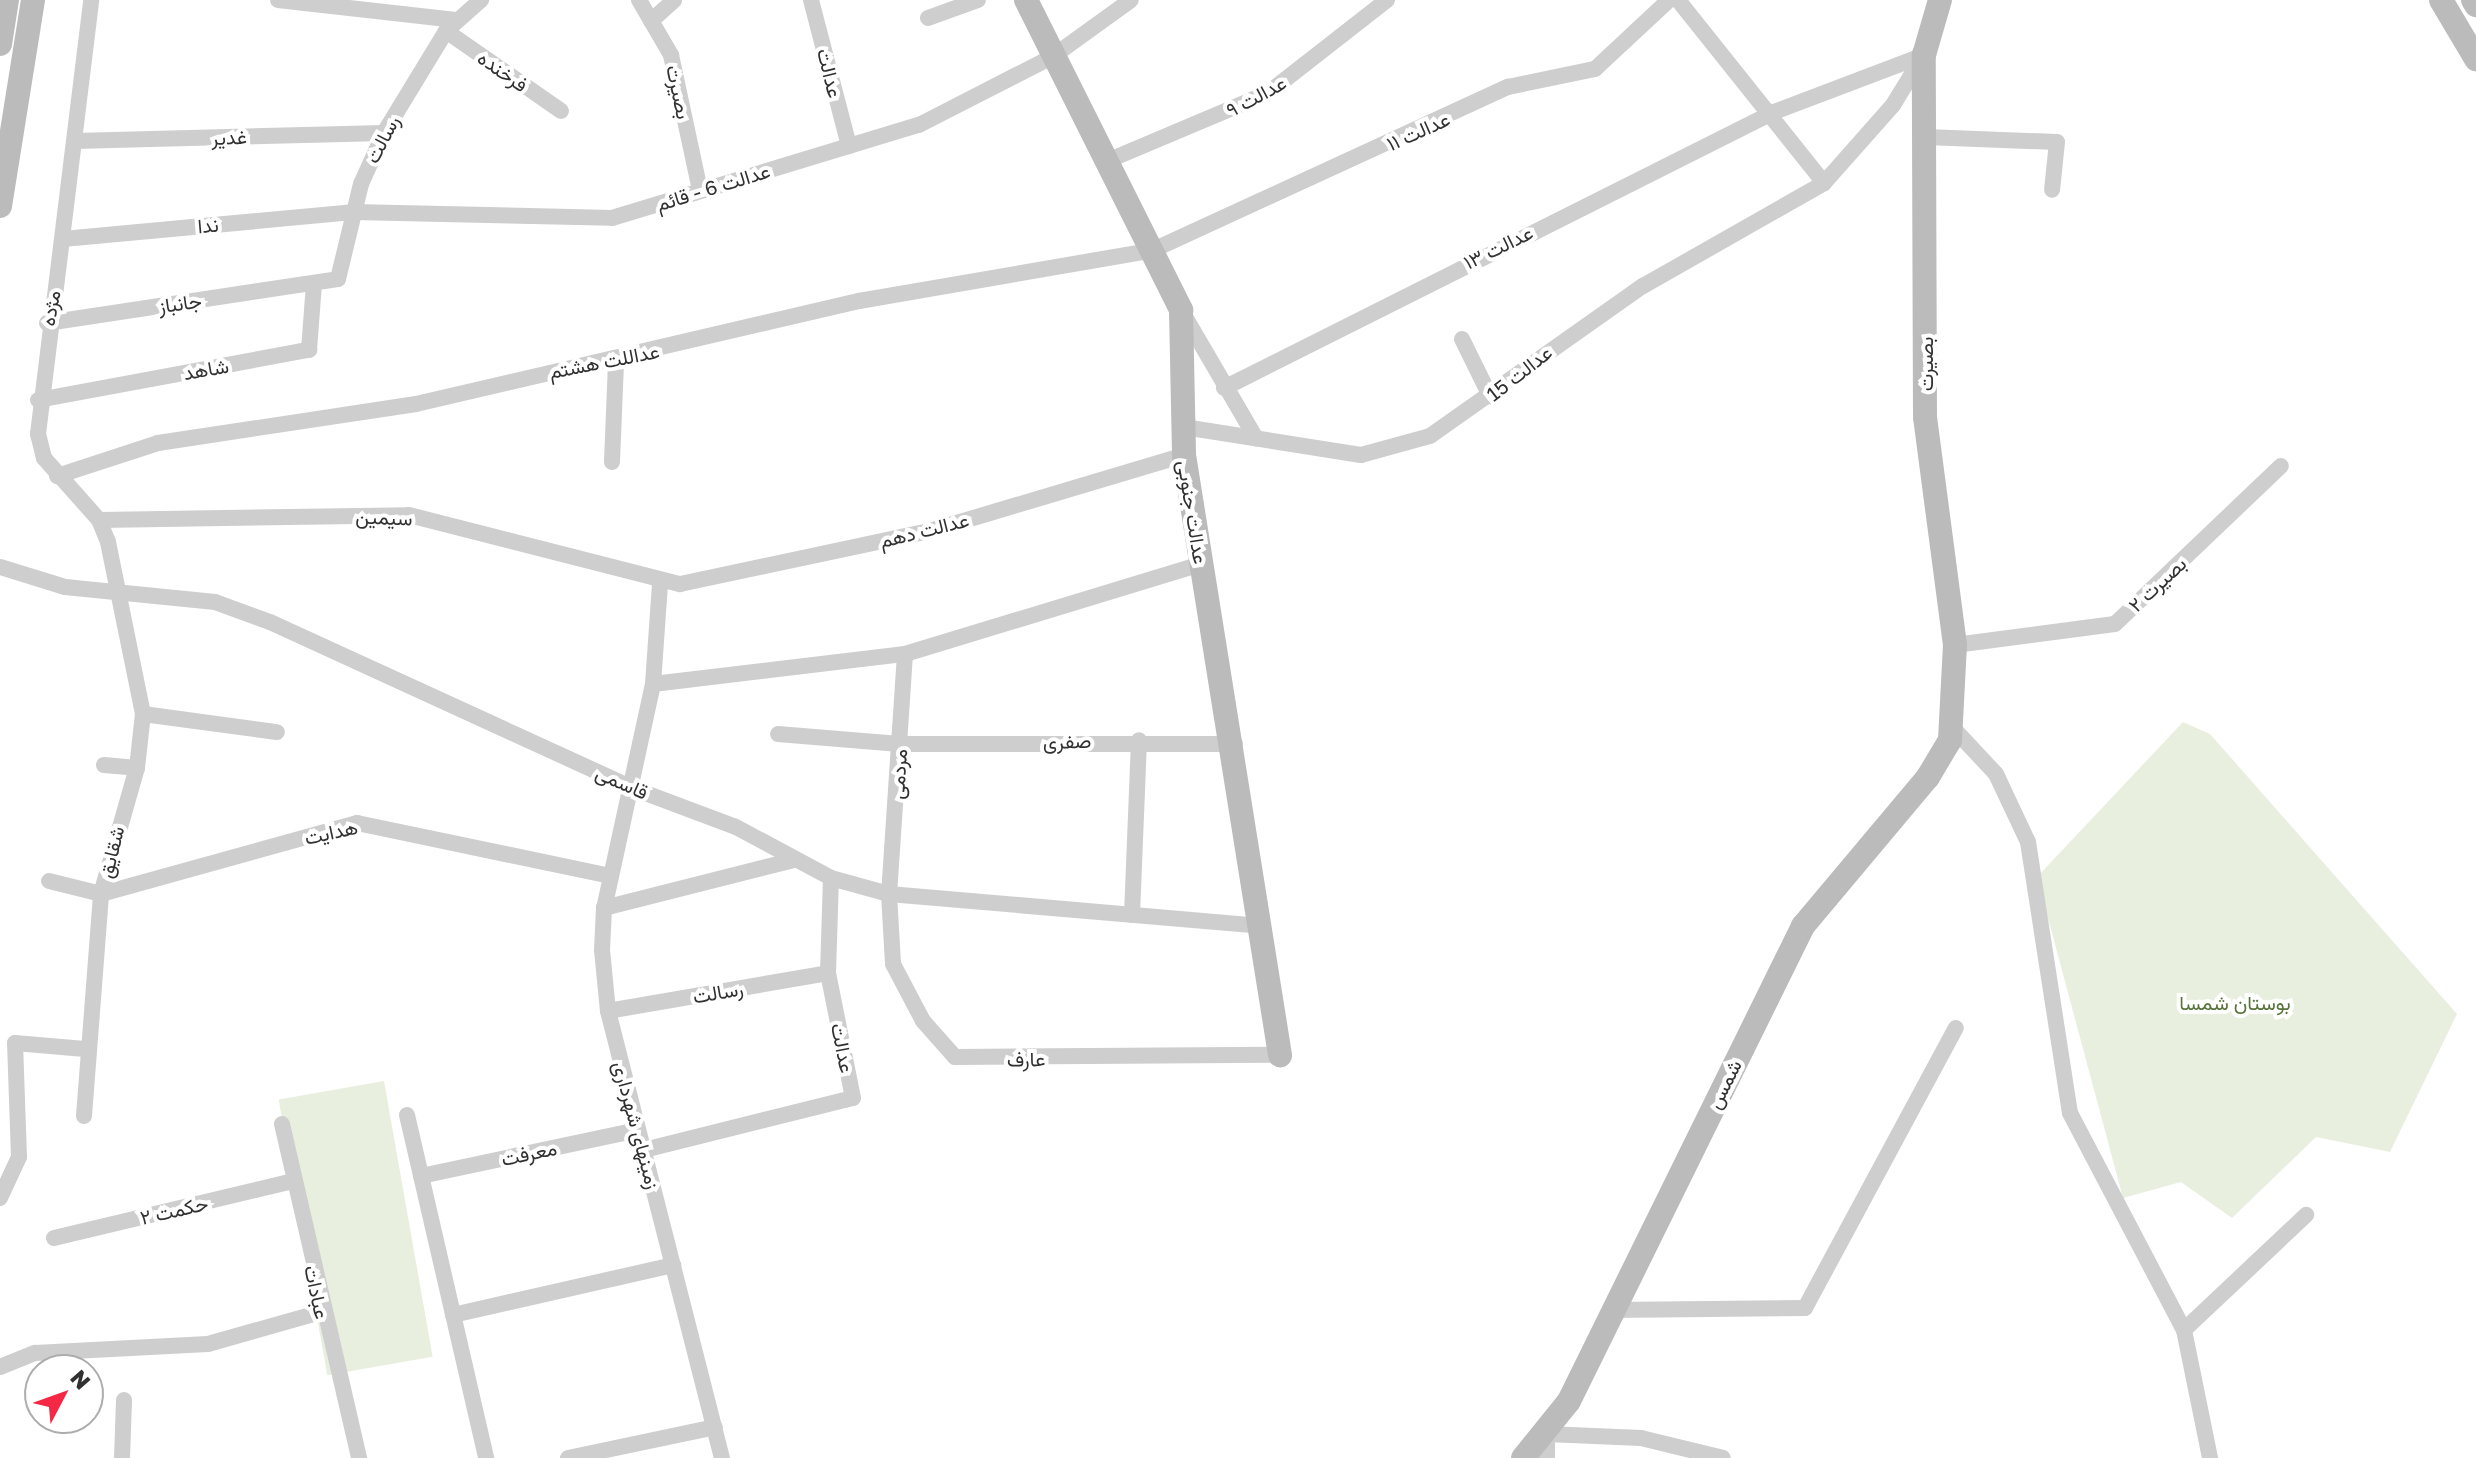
<!DOCTYPE html>
<meta charset="utf-8">
<style>
body{margin:0}
#map{position:relative;width:2476px;height:1458px;overflow:hidden;background:#fff;font-family:"Golos Text",Vazirmatn,sans-serif}
div>[style]{position:absolute}
.green>*{inset:0;background:#e9efdf;transform-origin:0 0}
.street>*{height:16px;margin:-8px;padding:0 8px;transform-origin:8px;border-radius:8px;background:#cecece}
.secondary>*{height:24px;margin:-12px;padding:0 12px;transform-origin:12px;border-radius:12px;background:#bbb}
span{translate:-50% -50%;white-space:nowrap;text-align:center;line-height:1.15;-webkit-text-stroke:8px #fff;paint-order:stroke}
.street-label{font-size:20px;color:#313131}
.park-label{font-size:20px;color:#58723a}
.north{position:absolute;left:24px;top:1354px;width:80px;height:80px;box-sizing:border-box;background:#fff;border:2px solid #adadad;border-radius:50%;rotate:49deg;font-size:22px;font-weight:700;line-height:32px;text-align:center;color:#313131}
.north::after{content:'';display:block;margin:auto;width:28px;height:36px;background:#f42845;clip-path:polygon(50% 0,100% 100%,50% 72%,0 100%)}
</style>
<div id="map">
<div class="green">
<i style="clip-path:polygon(2183px 722px,2210px 734px,2457px 1014px,2390px 1152px,2316px 1137px,2232px 1218px,2181px 1182px,2123px 1198px,2037px 877px)"></i>
<i style="left:384px;top:1081px;width:280px;height:107px;rotate:80deg"></i>
</div>
<div class="street">
<i style="left:278px;top:0;width:179px;rotate:6.4deg"></i>
<i style="left:639px;top:0;width:64px;rotate:59.8deg"></i>
<i style="left:671px;top:55px;width:138px;rotate:77.9deg"></i>
<i style="left:811px;top:0;width:151px;rotate:75.4deg"></i>
<i style="left:1678px;top:0;width:234px;rotate:51.4deg"></i>
<i style="left:928px;top:18px;width:53px;rotate:-19.8deg"></i>
<i style="left:651px;top:21px;width:31px;rotate:-42deg"></i>
<i style="left:446px;top:31px;width:140px;rotate:34.8deg"></i>
<i style="left:1926px;top:137px;width:131px;rotate:2.2deg"></i>
<i style="left:2057px;top:142px;width:48px;rotate:95.9deg"></i>
<i style="left:75px;top:141px;width:309px;rotate:-1.5deg"></i>
<i style="left:1107px;top:161px;width:175px;rotate:-22.9deg"></i>
<i style="left:1268px;top:93px;width:151px;rotate:-38deg"></i>
<i style="left:63px;top:239px;width:291px;rotate:-5.3deg"></i>
<i style="left:353px;top:212px;width:259px;rotate:1.3deg"></i>
<i style="left:612px;top:218px;width:321px;rotate:-16.9deg"></i>
<i style="left:919px;top:125px;width:149px;rotate:-27.1deg"></i>
<i style="left:1052px;top:57px;width:97px;rotate:-35.8deg"></i>
<i style="left:1184px;top:315px;width:143px;rotate:59.7deg"></i>
<i style="left:47px;top:323px;width:294px;rotate:-8.6deg"></i>
<i style="left:338px;top:279px;width:98px;rotate:-76.4deg"></i>
<i style="left:361px;top:184px;width:56px;rotate:-65.7deg"></i>
<i style="left:384px;top:133px;width:119px;rotate:-58.7deg"></i>
<i style="left:446px;top:31px;width:47px;rotate:-41.5deg"></i>
<i style="left:1462px;top:339px;width:64px;rotate:63.8deg"></i>
<i style="left:1224px;top:388px;width:615px;rotate:-26.65deg"></i>
<i style="left:1774px;top:112px;width:160px;rotate:-20.8deg"></i>
<i style="left:38px;top:400px;width:276px;rotate:-10.5deg"></i>
<i style="left:309px;top:350px;width:67px;rotate:-85.7deg"></i>
<i style="left:1184px;top:427px;width:179px;rotate:9deg"></i>
<i style="left:1361px;top:455px;width:72px;rotate:-15.4deg"></i>
<i style="left:1430px;top:436px;width:261px;rotate:-35.2deg"></i>
<i style="left:1643px;top:286px;width:208px;rotate:-29.6deg"></i>
<i style="left:1824px;top:183px;width:104px;rotate:-48.5deg"></i>
<i style="left:1893px;top:105px;width:57px;rotate:-58.5deg"></i>
<i style="left:612px;top:462px;width:101px;rotate:-87.7deg"></i>
<i style="left:57px;top:476px;width:106px;rotate:-18.1deg"></i>
<i style="left:158px;top:443px;width:261px;rotate:-8.6deg"></i>
<i style="left:416px;top:404px;width:455px;rotate:-13.1deg"></i>
<i style="left:859px;top:301px;width:298px;rotate:-9.8deg"></i>
<i style="left:1153px;top:250px;width:391px;rotate:-24.7deg"></i>
<i style="left:1508px;top:87px;width:89px;rotate:-11.7deg"></i>
<i style="left:1595px;top:69px;width:101px;rotate:-43deg"></i>
<i style="left:99px;top:520px;width:310px;rotate:-0.9deg"></i>
<i style="left:409px;top:515px;width:280px;rotate:14.3deg"></i>
<i style="left:680px;top:584px;width:259px;rotate:-12deg"></i>
<i style="left:933px;top:530px;width:262px;rotate:-16.6deg"></i>
<i style="left:0;top:567px;width:68px;rotate:17.1deg"></i>
<i style="left:65px;top:587px;width:151px;rotate:5.7deg"></i>
<i style="left:215px;top:602px;width:59px;rotate:20deg"></i>
<i style="left:270px;top:622px;width:398px;rotate:24.6deg"></i>
<i style="left:632px;top:788px;width:111px;rotate:20.6deg"></i>
<i style="left:736px;top:827px;width:108px;rotate:28.2deg"></i>
<i style="left:831px;top:878px;width:60px;rotate:15.4deg"></i>
<i style="left:889px;top:894px;width:373px;rotate:4.9deg"></i>
<i style="left:660px;top:584px;width:100px;rotate:94deg"></i>
<i style="left:653px;top:684px;width:229px;rotate:102.3deg"></i>
<i style="left:604px;top:908px;width:42px;rotate:92.7deg"></i>
<i style="left:602px;top:950px;width:61px;rotate:84.4deg"></i>
<i style="left:608px;top:1011px;width:461px;rotate:75.7deg"></i>
<i style="left:1955px;top:645px;width:161px;rotate:-7.5deg"></i>
<i style="left:2115px;top:624px;width:229px;rotate:-43.6deg"></i>
<i style="left:905px;top:654px;width:241px;rotate:93.8deg"></i>
<i style="left:889px;top:894px;width:70px;rotate:86.7deg"></i>
<i style="left:893px;top:964px;width:64px;rotate:62.2deg"></i>
<i style="left:923px;top:1021px;width:48px;rotate:48.4deg"></i>
<i style="left:955px;top:1057px;width:325px;rotate:-0.4deg"></i>
<i style="left:653px;top:684px;width:254px;rotate:-6.8deg"></i>
<i style="left:905px;top:654px;width:309px;rotate:-16.9deg"></i>
<i style="left:143px;top:714px;width:135px;rotate:7.7deg"></i>
<i style="left:1953px;top:728px;width:63px;rotate:46.9deg"></i>
<i style="left:1996px;top:774px;width:75px;rotate:64.8deg"></i>
<i style="left:2028px;top:842px;width:274px;rotate:81.2deg"></i>
<i style="left:2070px;top:1113px;width:245px;rotate:62.3deg"></i>
<i style="left:2184px;top:1330px;width:131px;rotate:78.5deg"></i>
<i style="left:778px;top:734px;width:122px;rotate:4.7deg"></i>
<i style="left:900px;top:744px;width:335px"></i>
<i style="left:104px;top:765px;width:33px;rotate:5deg"></i>
<i style="left:49px;top:881px;width:54px;rotate:14deg"></i>
<i style="left:101px;top:894px;width:266px;rotate:-15.5deg"></i>
<i style="left:357px;top:823px;width:259px;rotate:11.8deg"></i>
<i style="left:604px;top:908px;width:196px;rotate:-14.2deg"></i>
<i style="left:1132px;top:915px;width:175px;rotate:-87.7deg"></i>
<i style="left:608px;top:1011px;width:223px;rotate:-9.8deg"></i>
<i style="left:407px;top:1115px;width:352px;rotate:77deg"></i>
<i style="left:84px;top:1116px;width:223px;rotate:-85.6deg"></i>
<i style="left:101px;top:894px;width:131px;rotate:-74.1deg"></i>
<i style="left:137px;top:768px;width:54px;rotate:-83.7deg"></i>
<i style="left:143px;top:714px;width:176px;rotate:-101.5deg"></i>
<i style="left:108px;top:542px;width:24px;rotate:-112deg"></i>
<i style="left:99px;top:520px;width:83px;rotate:-131.6deg"></i>
<i style="left:44px;top:458px;width:25px;rotate:-104deg"></i>
<i style="left:38px;top:434px;width:437px;rotate:-83deg"></i>
<i style="left:282px;top:1124px;width:343px;rotate:77deg"></i>
<i style="left:644px;top:1150px;width:215px;rotate:-14deg"></i>
<i style="left:853px;top:1098px;width:127px;rotate:-101.3deg"></i>
<i style="left:828px;top:973px;width:95px;rotate:-88.2deg"></i>
<i style="left:421px;top:1176px;width:221px;rotate:-12deg"></i>
<i style="left:0;top:1198px;width:45px;rotate:-65.1deg"></i>
<i style="left:19px;top:1157px;width:114px;rotate:-92deg"></i>
<i style="left:15px;top:1043px;width:70px;rotate:4.9deg"></i>
<i style="left:54px;top:1238px;width:247px;rotate:-13.4deg"></i>
<i style="left:1611px;top:1310px;width:194px;rotate:-0.6deg"></i>
<i style="left:1805px;top:1308px;width:318px;rotate:-61.7deg"></i>
<i style="left:453px;top:1315px;width:226px;rotate:-12.8deg"></i>
<i style="left:2184px;top:1330px;width:168px;rotate:-43.3deg"></i>
<i style="left:0;top:1367px;width:38px;rotate:-22deg"></i>
<i style="left:35px;top:1353px;width:173px;rotate:-3deg"></i>
<i style="left:208px;top:1344px;width:117px;rotate:-15.8deg"></i>
<i style="left:122px;top:1458px;width:58px;rotate:-88deg"></i>
<i style="left:568px;top:1458px;width:150px;rotate:-11.9deg"></i>
<i style="left:1547px;top:1458px;width:24px;rotate:-90deg"></i>
<i style="left:1547px;top:1434px;width:94px;rotate:2.4deg"></i>
<i style="left:1641px;top:1438px;width:84px;rotate:13.7deg"></i>
</div>
<div class="secondary">
<i style="left:1026px;top:0;width:347px;rotate:63.4deg"></i>
<i style="left:1181px;top:310px;width:145px;rotate:88.8deg"></i>
<i style="left:1184px;top:455px;width:608px;rotate:80.91deg"></i>
<i style="left:2441px;top:0;width:69px;rotate:59.3deg"></i>
<i style="left:2473px;top:0;width:6px;rotate:59deg"></i>
<i style="left:0;top:44px;width:45px;rotate:-81deg"></i>
<i style="left:0;top:206px;width:209px;rotate:-80.9deg"></i>
<i style="left:1523px;top:1458px;width:73px;rotate:-51.1deg"></i>
<i style="left:1569px;top:1401px;width:530px;rotate:-63.77deg"></i>
<i style="left:1803px;top:926px;width:194px;rotate:-50deg"></i>
<i style="left:1928px;top:777px;width:43px;rotate:-59.3deg"></i>
<i style="left:1950px;top:740px;width:95px;rotate:-87deg"></i>
<i style="left:1955px;top:645px;width:230px;rotate:-97.5deg"></i>
<i style="left:1925px;top:417px;width:362px;rotate:-90.2deg"></i>
<i style="left:1924px;top:55px;width:57px;rotate:-73.8deg"></i>
</div>
<div class="street-label">
<span style="left:503px;top:71px;rotate:35deg">فرخنده</span>
<span style="left:830px;top:73px;rotate:76deg">عدالت</span>
<span style="left:679px;top:92px;rotate:78deg">بصیرت</span>
<span style="left:1256px;top:96px;rotate:-28deg">عدالت ۹</span>
<span style="left:1418px;top:131px;rotate:-24deg">عدالت ۱۱</span>
<span style="left:229px;top:137px;rotate:-2deg">غدیر</span>
<span style="left:382px;top:139px;rotate:-62deg">رسالت</span>
<span style="left:713px;top:187px;rotate:-17deg">عدالت 6 - قائم</span>
<span style="left:208px;top:225px;rotate:-5deg">ندا</span>
<span style="left:1498px;top:247px;rotate:-26deg">عدالت ۱۳</span>
<span style="left:180px;top:303px;rotate:-8deg">جانباز</span>
<span style="left:50px;top:308px;rotate:-80deg">مژده</span>
<span style="left:604px;top:361px;rotate:-11deg">عداللت هشتم</span>
<span style="left:1925px;top:364px;rotate:-90deg">بصیرت</span>
<span style="left:206px;top:369px;rotate:-10deg">شاهد</span>
<span style="left:1519px;top:373px;rotate:-38deg">عدالت 15</span>
<span style="left:1193px;top:512px;rotate:81deg">عدالت جنوبی</span>
<span style="left:384px;top:517px;rotate:2deg">سیمین</span>
<span style="left:924px;top:530px;rotate:-14deg">عدالت دهم</span>
<span style="left:2157px;top:584px;rotate:-43deg">بصیرت ۲</span>
<span style="left:1067px;top:741px;rotate:-1deg">صفری</span>
<span style="left:898px;top:774px;rotate:-86deg">مردمی</span>
<span style="left:622px;top:782px;rotate:24deg">قاسمی</span>
<span style="left:331px;top:832px;rotate:-12deg">هدایت</span>
<span style="left:111px;top:852px;rotate:-76deg">شقایق</span>
<span style="left:718px;top:992px;rotate:-10deg">رسالت</span>
<span style="left:843px;top:1048px;rotate:79deg">عدالت</span>
<span style="left:1026px;top:1059px;rotate:-1deg">عارف</span>
<span style="left:1724px;top:1084px;rotate:-63deg">شمس</span>
<span style="left:637px;top:1125px;rotate:75deg">زمینهای شهرداری</span>
<span style="left:529px;top:1153px;rotate:-12deg">معرفت</span>
<span style="left:174px;top:1210px;rotate:-13deg">حکمت ۲</span>
<span style="left:317px;top:1292px;rotate:78deg">عبادات</span>
</div>
<div class="park-label">
<span style="left:2235px;top:1002px">بوستان شمسا</span>
</div>
<div class="north">N</div>
</div>
